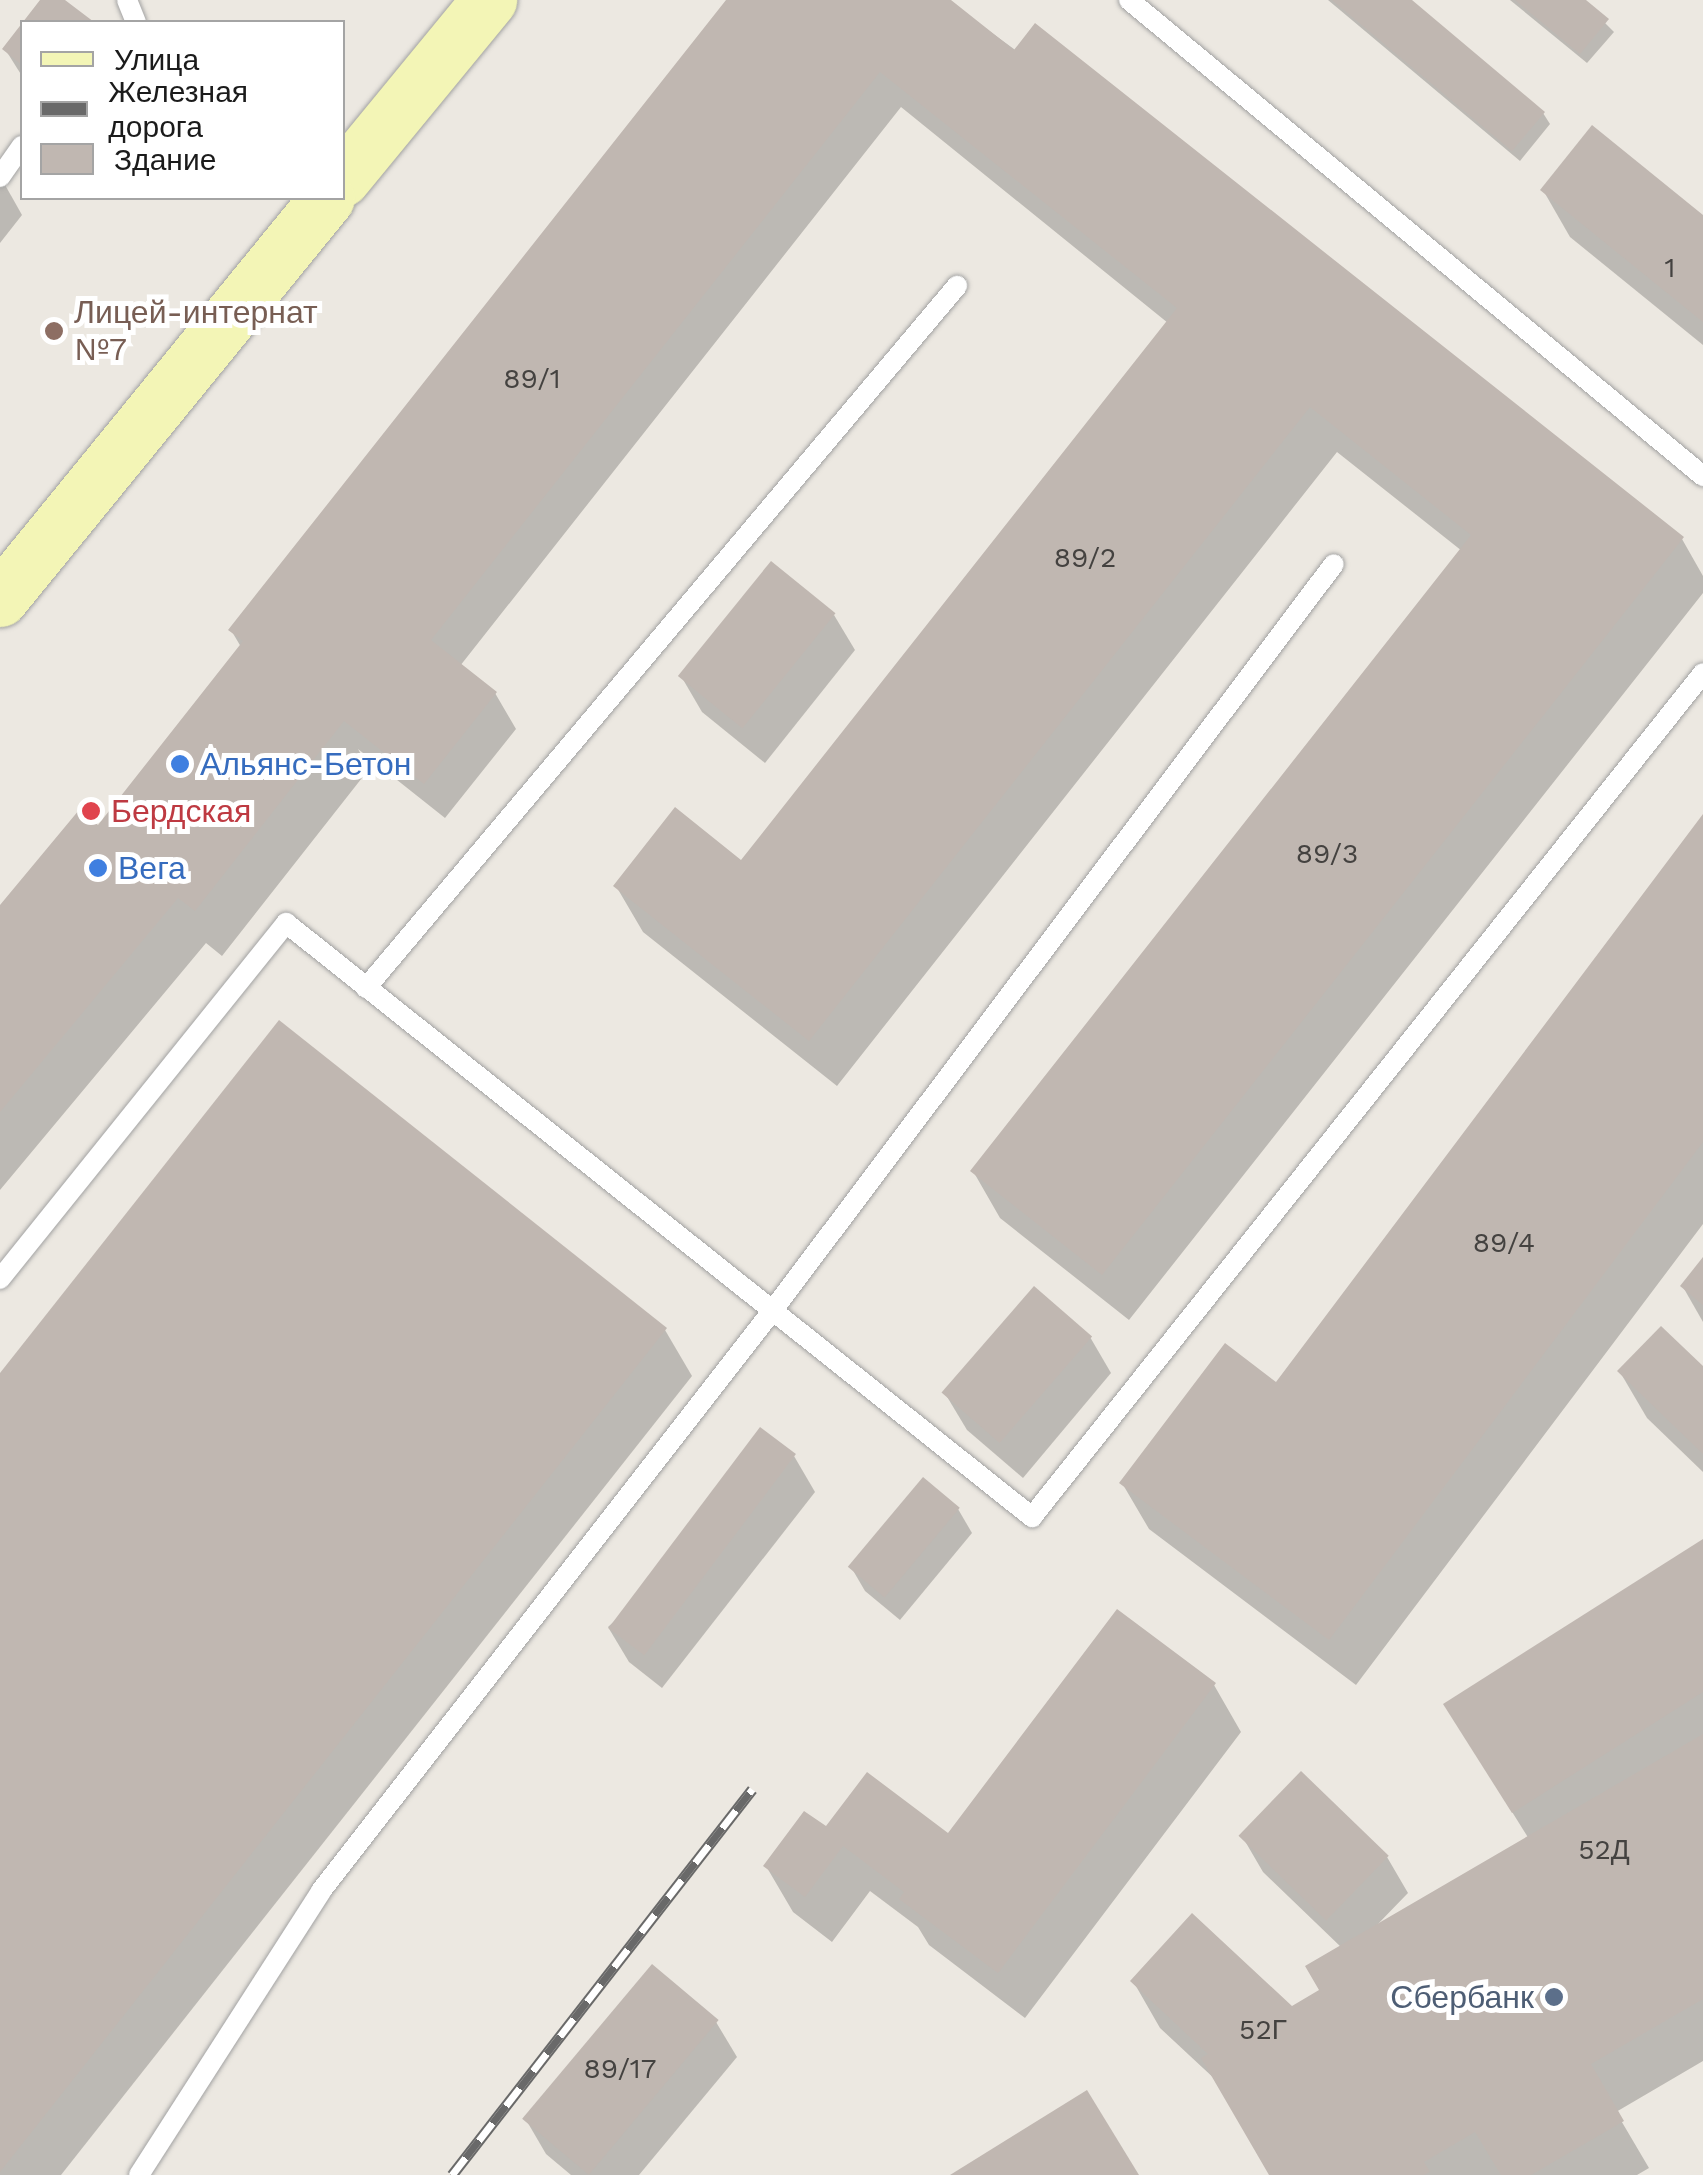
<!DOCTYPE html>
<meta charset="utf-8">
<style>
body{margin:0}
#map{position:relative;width:1703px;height:2175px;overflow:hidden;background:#ece8e1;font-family:"Work Sans",sans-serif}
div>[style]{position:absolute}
.shadow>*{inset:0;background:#0003}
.building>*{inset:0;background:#c0b7b1;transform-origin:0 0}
.roads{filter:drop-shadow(0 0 2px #a2a2a2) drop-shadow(0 0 2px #a2a2a2)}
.service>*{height:20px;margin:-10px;padding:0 10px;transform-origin:10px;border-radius:10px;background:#fff}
.secondary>*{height:55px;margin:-27.5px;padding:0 27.5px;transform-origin:27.5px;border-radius:27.5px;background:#f3f5b6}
.rail>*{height:11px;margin-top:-5.5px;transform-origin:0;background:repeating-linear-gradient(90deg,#fff 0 22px,#696969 0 44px);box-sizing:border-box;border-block:2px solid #696969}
.dots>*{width:28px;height:28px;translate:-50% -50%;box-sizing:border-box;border:5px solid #fff;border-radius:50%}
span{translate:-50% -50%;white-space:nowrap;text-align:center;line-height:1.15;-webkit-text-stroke:10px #fff;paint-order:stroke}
.number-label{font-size:28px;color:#444240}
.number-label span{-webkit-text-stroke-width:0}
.education-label{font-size:32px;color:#785e54}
.left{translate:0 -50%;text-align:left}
.shop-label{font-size:32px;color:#366cbe}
.health-label{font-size:32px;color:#be3a42}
.service-label{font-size:32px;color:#4e5e75}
.right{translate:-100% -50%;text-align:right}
.legend{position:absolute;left:20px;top:20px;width:325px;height:180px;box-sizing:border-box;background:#fff;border:2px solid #a4a4a4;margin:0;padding:12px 18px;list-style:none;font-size:30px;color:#1b1b1b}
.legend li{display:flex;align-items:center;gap:20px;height:50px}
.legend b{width:50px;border:2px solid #a4a4a4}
</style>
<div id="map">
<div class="shadow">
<i style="clip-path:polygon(729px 0,947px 0,1682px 539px,1703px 576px,1703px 593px,1129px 1320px,1000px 1218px,973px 1171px,1462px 551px,1337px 452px,837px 1086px,643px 932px,616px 886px,742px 863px,1168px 323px,901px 107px,460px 666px,495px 693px,516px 729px,445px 818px,358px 749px,369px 769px,222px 956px,206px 943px,0 1190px,0 909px,98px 829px,241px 647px,231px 630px)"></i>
<i style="clip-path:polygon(1328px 0,1408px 0,1543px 113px,1550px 124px,1520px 161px)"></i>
<i style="clip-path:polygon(1510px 0,1582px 0,1614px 32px,1587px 63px)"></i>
<i style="clip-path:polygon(22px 26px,22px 76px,5px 49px)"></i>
<i style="clip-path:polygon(0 176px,22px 215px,0 243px)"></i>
<i style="clip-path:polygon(1543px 190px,1703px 218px,1703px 345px,1570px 237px)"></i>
<i style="clip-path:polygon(834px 615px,855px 650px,765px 763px,702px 712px,681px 676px)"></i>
<i style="clip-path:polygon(1703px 818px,1703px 1224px,1356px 1685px,1149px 1529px,1122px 1483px,1277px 1386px)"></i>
<i style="clip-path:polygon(1703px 1261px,1703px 1322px,1683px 1287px)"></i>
<i style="clip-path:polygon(665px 1330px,692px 1376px,61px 2175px,0 2175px,0 1377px)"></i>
<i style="clip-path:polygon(1090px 1337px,1111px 1373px,1023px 1478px,967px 1430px,946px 1395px)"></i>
<i style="clip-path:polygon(1703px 1370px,1703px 1472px,1647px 1418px,1620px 1372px)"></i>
<i style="clip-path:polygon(794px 1456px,815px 1492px,662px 1688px,629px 1662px,608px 1627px)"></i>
<i style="clip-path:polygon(958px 1509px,972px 1533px,900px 1620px,865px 1591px,851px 1567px)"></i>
<i style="clip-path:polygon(1703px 1542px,1703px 2061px,1616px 2112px,1649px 2168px,1637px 2175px,1272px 2175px,1218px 2082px,1160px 2028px,1133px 1981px,1292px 2009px,1322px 1991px,1342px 1948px,1263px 1872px,1242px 1836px,1387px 1857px,1408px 1893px,1376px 1926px,1529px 1839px,1474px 1751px)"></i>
<i style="clip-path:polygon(1214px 1685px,1241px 1732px,1025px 2018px,929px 1945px,918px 1927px,870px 1891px,832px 1942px,793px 1912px,766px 1866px,826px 1830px,948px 1837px)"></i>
<i style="clip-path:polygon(716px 2022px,737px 2057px,639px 2175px,571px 2175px,546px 2154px,525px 2118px)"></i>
</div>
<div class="building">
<i style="clip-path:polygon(40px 0,65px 0,94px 22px,22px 22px,22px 65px,2px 49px)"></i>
<i style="clip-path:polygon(726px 0,951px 0,1014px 50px,1035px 23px,1684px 537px,1102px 1275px,970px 1171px,1471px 535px,1310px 407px,809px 1041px,613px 886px,675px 807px,741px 860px,1177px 308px,880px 72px,431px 640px,497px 692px,424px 784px,344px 721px,195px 911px,178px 898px,0 1112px,0 905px,79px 810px,98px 825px,243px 641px,228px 630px)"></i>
<i style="clip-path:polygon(1332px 0,1412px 0,1545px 112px,1512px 151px)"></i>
<i style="clip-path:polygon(1515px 0,1586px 0,1609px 19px,1580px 54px)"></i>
<i style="clip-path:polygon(1592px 125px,1703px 215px,1703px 322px,1540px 190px)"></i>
<i style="left:771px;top:561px;width:83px;height:148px;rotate:39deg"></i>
<i style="clip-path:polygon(1703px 814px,1703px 1142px,1329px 1640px,1119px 1483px,1225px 1343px,1276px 1382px)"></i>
<i style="clip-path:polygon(279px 1020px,667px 1328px,0 2172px,0 1373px)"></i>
<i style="clip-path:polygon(1703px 1257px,1703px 1305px,1680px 1286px)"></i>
<i style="left:1034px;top:1286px;width:77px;height:141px;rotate:41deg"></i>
<i style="clip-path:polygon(1661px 1326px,1703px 1366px,1703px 1454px,1617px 1371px)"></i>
<i style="left:760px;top:1427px;width:45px;height:252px;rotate:37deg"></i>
<i style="left:923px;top:1477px;width:48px;height:117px;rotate:40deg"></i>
<i style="clip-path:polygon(1703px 1539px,1703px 1692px,1512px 1813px,1443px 1704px)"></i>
<i style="clip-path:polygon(1117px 1609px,1216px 1683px,998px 1973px,899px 1899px,904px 1892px,843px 1846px,805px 1897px,763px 1866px,804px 1811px,826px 1826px,867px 1772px,948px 1833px)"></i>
<i style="clip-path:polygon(1703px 1734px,1703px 1999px,1591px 2064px,1624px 2121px,1531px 2175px,1501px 2175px,1475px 2132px,1424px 2162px,1430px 2172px,1424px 2175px,1269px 2175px,1201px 2058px,1208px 2054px,1130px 1981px,1192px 1913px,1292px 2006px,1319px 1990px,1305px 1966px)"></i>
<i style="left:1301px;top:1771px;width:122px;height:90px;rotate:44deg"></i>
<i style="left:652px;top:1964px;width:87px;height:202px;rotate:40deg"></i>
<i style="clip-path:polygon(1087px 2090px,1139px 2175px,950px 2175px)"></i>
</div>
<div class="roads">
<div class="service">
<i style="left:127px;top:0;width:24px;rotate:68deg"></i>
<i style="left:1129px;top:0;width:746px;rotate:39.67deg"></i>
<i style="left:0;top:177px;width:38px;rotate:-55deg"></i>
<i style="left:366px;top:988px;width:918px;rotate:-49.91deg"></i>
<i style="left:0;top:1279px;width:457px;rotate:-51.2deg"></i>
<i style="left:286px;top:923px;width:954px;rotate:38.53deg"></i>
<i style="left:1032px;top:1517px;width:1078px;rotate:-51.51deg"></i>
<i style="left:139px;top:2175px;width:337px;rotate:-57.3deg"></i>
<i style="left:321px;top:1891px;width:736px;rotate:-52.12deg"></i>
<i style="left:773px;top:1310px;width:933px;rotate:-53.06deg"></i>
</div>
<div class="secondary">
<i style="left:342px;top:179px;width:232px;rotate:-50.6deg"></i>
<i style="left:0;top:599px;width:517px;rotate:-50.8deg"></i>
</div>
</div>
<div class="rail">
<i style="left:452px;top:2175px;width:489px;rotate:-52.1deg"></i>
</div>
<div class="dots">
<i style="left:54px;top:331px;background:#8d6e63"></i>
<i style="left:180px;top:764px;background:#3f7fe0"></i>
<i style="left:91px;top:811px;background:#e0444e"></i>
<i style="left:98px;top:868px;background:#3f7fe0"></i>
<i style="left:1554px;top:1997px;background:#5c6f8a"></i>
</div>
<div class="number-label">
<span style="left:1670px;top:268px">1</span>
<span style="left:532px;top:379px">89/1</span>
<span style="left:1085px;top:558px">89/2</span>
<span style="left:1327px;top:854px">89/3</span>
<span style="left:1504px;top:1243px">89/4</span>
<span style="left:1604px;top:1850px">52Д</span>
<span style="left:1263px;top:2030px">52Г</span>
<span style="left:620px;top:2069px">89/17</span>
</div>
<div class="education-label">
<span class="left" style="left:74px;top:331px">Лицей-интернат<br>№7</span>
</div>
<div class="shop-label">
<span class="left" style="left:200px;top:764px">Альянс-Бетон</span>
<span class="left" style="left:118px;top:868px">Вега</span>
</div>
<div class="health-label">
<span class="left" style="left:111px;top:811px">Бердская</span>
</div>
<div class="service-label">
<span class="right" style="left:1534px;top:1997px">Сбербанк</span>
</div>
<ul class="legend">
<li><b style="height:12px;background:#f3f5b6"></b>Улица</li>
<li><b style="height:12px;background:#696969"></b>Железная дорога</li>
<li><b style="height:28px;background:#c0b7b1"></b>Здание</li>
</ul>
</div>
